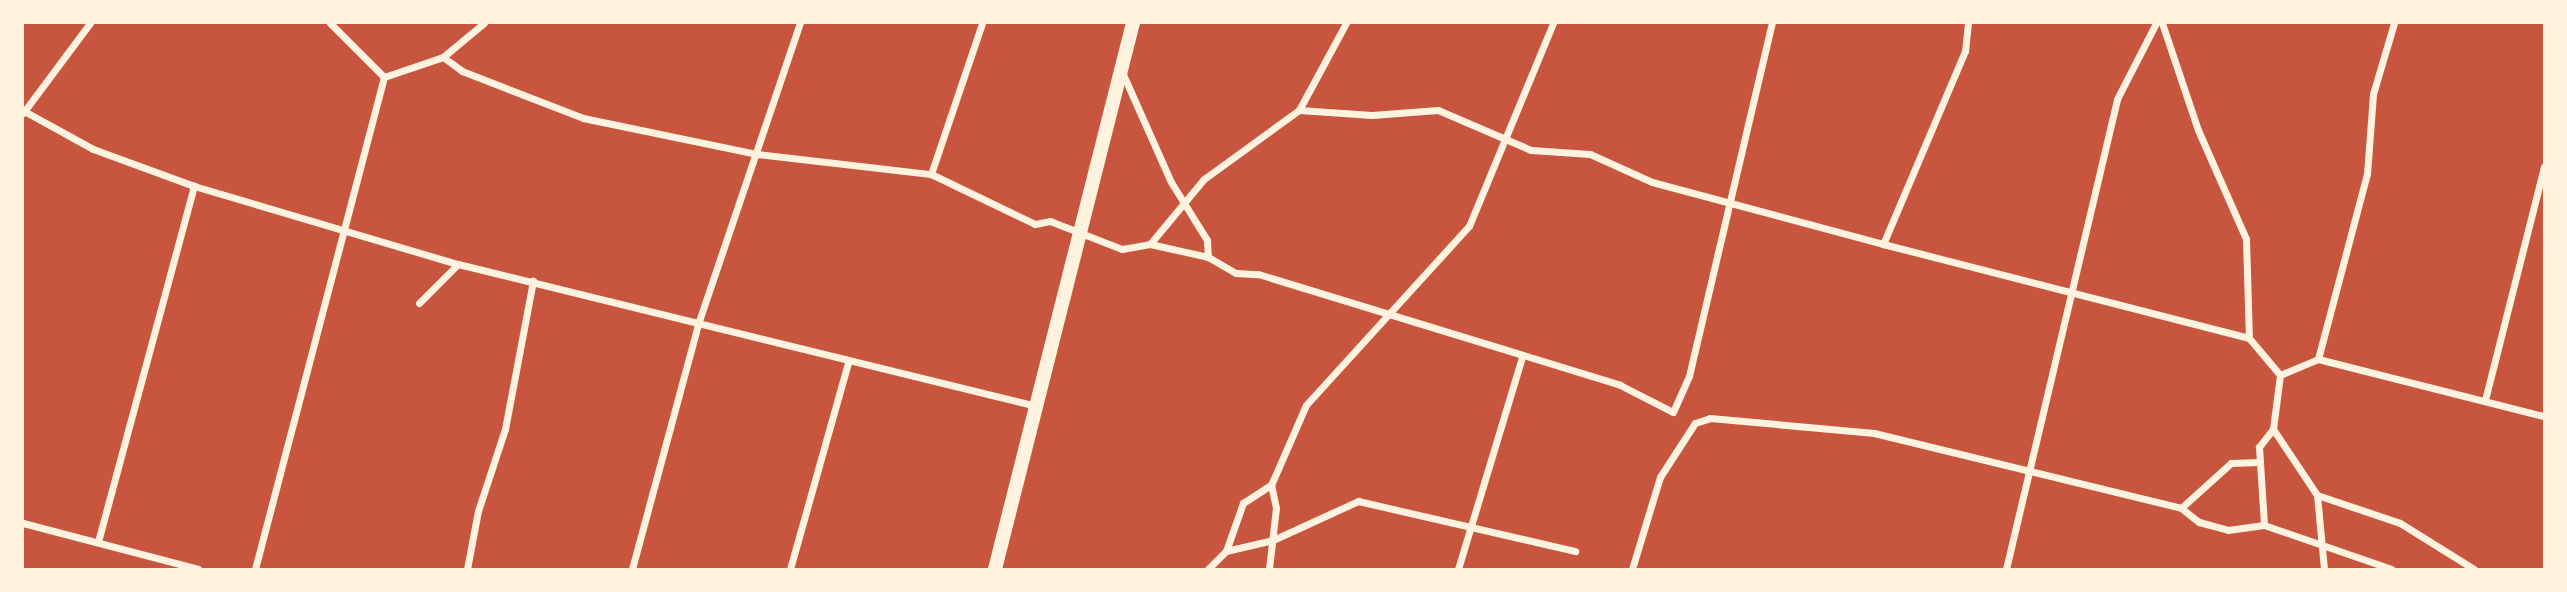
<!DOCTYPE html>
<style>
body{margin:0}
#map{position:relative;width:2567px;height:592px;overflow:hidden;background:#c8553d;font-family:Montserrat,sans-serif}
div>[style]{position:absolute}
.minor>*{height:7px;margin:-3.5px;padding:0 3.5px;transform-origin:3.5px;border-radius:3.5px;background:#fff3e0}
.secondary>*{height:14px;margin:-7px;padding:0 7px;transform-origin:7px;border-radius:7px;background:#fff3e0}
span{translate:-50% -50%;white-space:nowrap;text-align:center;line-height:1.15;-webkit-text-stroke:7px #fff3e0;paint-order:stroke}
.frame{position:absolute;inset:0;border:24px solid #fff3e0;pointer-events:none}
</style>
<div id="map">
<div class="minor">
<i style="left:330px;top:23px;width:76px;rotate:45deg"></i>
<i style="left:1968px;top:23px;width:28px;rotate:96deg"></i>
<i style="left:1965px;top:51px;width:210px;rotate:113deg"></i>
<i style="left:1883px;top:244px;width:378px;rotate:14.4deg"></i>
<i style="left:2249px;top:338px;width:48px;rotate:50deg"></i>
<i style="left:2280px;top:375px;width:54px;rotate:97.4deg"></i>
<i style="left:2273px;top:429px;width:23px;rotate:128deg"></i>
<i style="left:2259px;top:447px;width:78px;rotate:86.3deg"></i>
<i style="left:2162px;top:23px;width:113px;rotate:71.4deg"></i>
<i style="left:2198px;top:130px;width:119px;rotate:66.2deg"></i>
<i style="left:2246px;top:239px;width:99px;rotate:88.3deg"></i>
<i style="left:443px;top:57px;width:24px;rotate:36deg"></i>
<i style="left:462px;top:71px;width:130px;rotate:21.2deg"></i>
<i style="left:583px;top:118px;width:178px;rotate:11.7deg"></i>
<i style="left:757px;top:154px;width:175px;rotate:6.6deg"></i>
<i style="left:931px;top:174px;width:115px;rotate:25.7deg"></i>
<i style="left:1035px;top:224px;width:15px;rotate:-11deg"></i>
<i style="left:1050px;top:221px;width:77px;rotate:21.3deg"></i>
<i style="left:1122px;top:249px;width:28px;rotate:-10deg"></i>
<i style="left:1150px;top:244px;width:59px;rotate:12.6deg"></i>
<i style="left:1208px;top:257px;width:32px;rotate:30deg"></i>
<i style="left:1236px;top:273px;width:22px;rotate:3deg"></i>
<i style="left:1258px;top:274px;width:379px;rotate:17deg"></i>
<i style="left:1620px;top:385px;width:59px;rotate:27deg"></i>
<i style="left:1673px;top:412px;width:39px;rotate:-66deg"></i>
<i style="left:1689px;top:376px;width:363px;rotate:-76.8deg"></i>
<i style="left:1122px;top:72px;width:120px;rotate:66deg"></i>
<i style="left:1171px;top:182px;width:68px;rotate:58.2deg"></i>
<i style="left:1207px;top:240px;width:17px;rotate:87deg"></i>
<i style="left:1299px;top:110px;width:73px;rotate:3.9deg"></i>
<i style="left:1372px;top:115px;width:66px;rotate:-4.3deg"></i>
<i style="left:1438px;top:110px;width:101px;rotate:23.3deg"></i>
<i style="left:1531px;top:150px;width:59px;rotate:3.9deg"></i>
<i style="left:1590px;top:154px;width:68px;rotate:24.3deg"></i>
<i style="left:1652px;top:182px;width:239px;rotate:15deg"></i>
<i style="left:24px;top:111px;width:79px;rotate:28.8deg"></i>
<i style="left:93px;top:149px;width:108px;rotate:20.1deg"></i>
<i style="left:194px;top:186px;width:275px;rotate:16.5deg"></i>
<i style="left:458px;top:264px;width:595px;rotate:13.8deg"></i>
<i style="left:23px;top:113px;width:112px;rotate:-53.3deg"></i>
<i style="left:931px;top:174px;width:159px;rotate:-71.3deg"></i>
<i style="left:1150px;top:244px;width:85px;rotate:-50.3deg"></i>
<i style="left:1204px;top:179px;width:117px;rotate:-36deg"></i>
<i style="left:1299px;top:110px;width:99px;rotate:-61.6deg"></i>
<i style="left:419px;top:303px;width:55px;rotate:-45deg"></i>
<i style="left:2318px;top:359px;width:191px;rotate:-75.2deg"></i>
<i style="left:2367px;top:174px;width:80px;rotate:-85.7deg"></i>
<i style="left:2373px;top:94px;width:74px;rotate:-73.5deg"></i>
<i style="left:2280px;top:375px;width:41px;rotate:-22.8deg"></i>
<i style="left:2318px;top:359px;width:233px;rotate:14.2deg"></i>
<i style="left:2485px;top:400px;width:241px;rotate:-75.8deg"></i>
<i style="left:2273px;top:429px;width:79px;rotate:56.3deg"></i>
<i style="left:2317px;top:495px;width:74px;rotate:84.6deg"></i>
<i style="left:2317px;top:495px;width:88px;rotate:18.6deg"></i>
<i style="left:2400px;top:523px;width:87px;rotate:31.9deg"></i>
<i style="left:2181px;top:508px;width:67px;rotate:-42deg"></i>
<i style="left:2231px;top:463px;width:29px;rotate:-2deg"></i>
<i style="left:23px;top:523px;width:181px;rotate:14.7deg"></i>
<i style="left:99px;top:538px;width:365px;rotate:-74.9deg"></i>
<i style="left:1226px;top:551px;width:48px;rotate:-13.2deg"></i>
<i style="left:1273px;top:540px;width:94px;rotate:-24.6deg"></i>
<i style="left:1358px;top:501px;width:223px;rotate:13deg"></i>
<i style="left:255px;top:569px;width:509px;rotate:-75.31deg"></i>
<i style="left:384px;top:77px;width:62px;rotate:-18.7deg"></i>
<i style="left:443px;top:57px;width:53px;rotate:-39.7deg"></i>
<i style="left:467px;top:569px;width:59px;rotate:-79.3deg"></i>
<i style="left:478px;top:511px;width:86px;rotate:-71.8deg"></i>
<i style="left:505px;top:429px;width:151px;rotate:-79.3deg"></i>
<i style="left:632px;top:569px;width:257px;rotate:-74.9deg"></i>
<i style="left:699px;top:321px;width:315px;rotate:-71.3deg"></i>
<i style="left:790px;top:569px;width:214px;rotate:-74.3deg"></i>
<i style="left:1208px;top:569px;width:25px;rotate:-45deg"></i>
<i style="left:1226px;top:551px;width:51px;rotate:-70.5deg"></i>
<i style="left:1243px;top:503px;width:33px;rotate:-33deg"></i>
<i style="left:1271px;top:485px;width:87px;rotate:-66.4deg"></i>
<i style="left:1306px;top:405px;width:242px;rotate:-47.7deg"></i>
<i style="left:1469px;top:226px;width:220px;rotate:-67.5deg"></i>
<i style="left:1269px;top:569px;width:61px;rotate:-83.5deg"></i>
<i style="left:1276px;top:508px;width:24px;rotate:-102deg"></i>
<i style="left:1458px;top:569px;width:221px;rotate:-73.2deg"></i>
<i style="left:1632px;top:569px;width:96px;rotate:-73.1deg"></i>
<i style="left:1660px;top:477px;width:64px;rotate:-57.1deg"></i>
<i style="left:1695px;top:423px;width:16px;rotate:-18deg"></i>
<i style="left:1710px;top:418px;width:165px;rotate:5.2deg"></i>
<i style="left:1874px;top:433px;width:316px;rotate:13.7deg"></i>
<i style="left:2181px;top:508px;width:23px;rotate:38deg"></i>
<i style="left:2199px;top:522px;width:30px;rotate:15deg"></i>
<i style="left:2228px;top:530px;width:36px;rotate:-8deg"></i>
<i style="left:2264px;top:525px;width:135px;rotate:19deg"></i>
<i style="left:2006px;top:569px;width:483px;rotate:-76.7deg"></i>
<i style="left:2117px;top:99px;width:85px;rotate:-62.8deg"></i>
</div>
<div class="secondary">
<i style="left:995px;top:569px;width:563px;rotate:-75.82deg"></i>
</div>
<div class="frame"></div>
</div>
